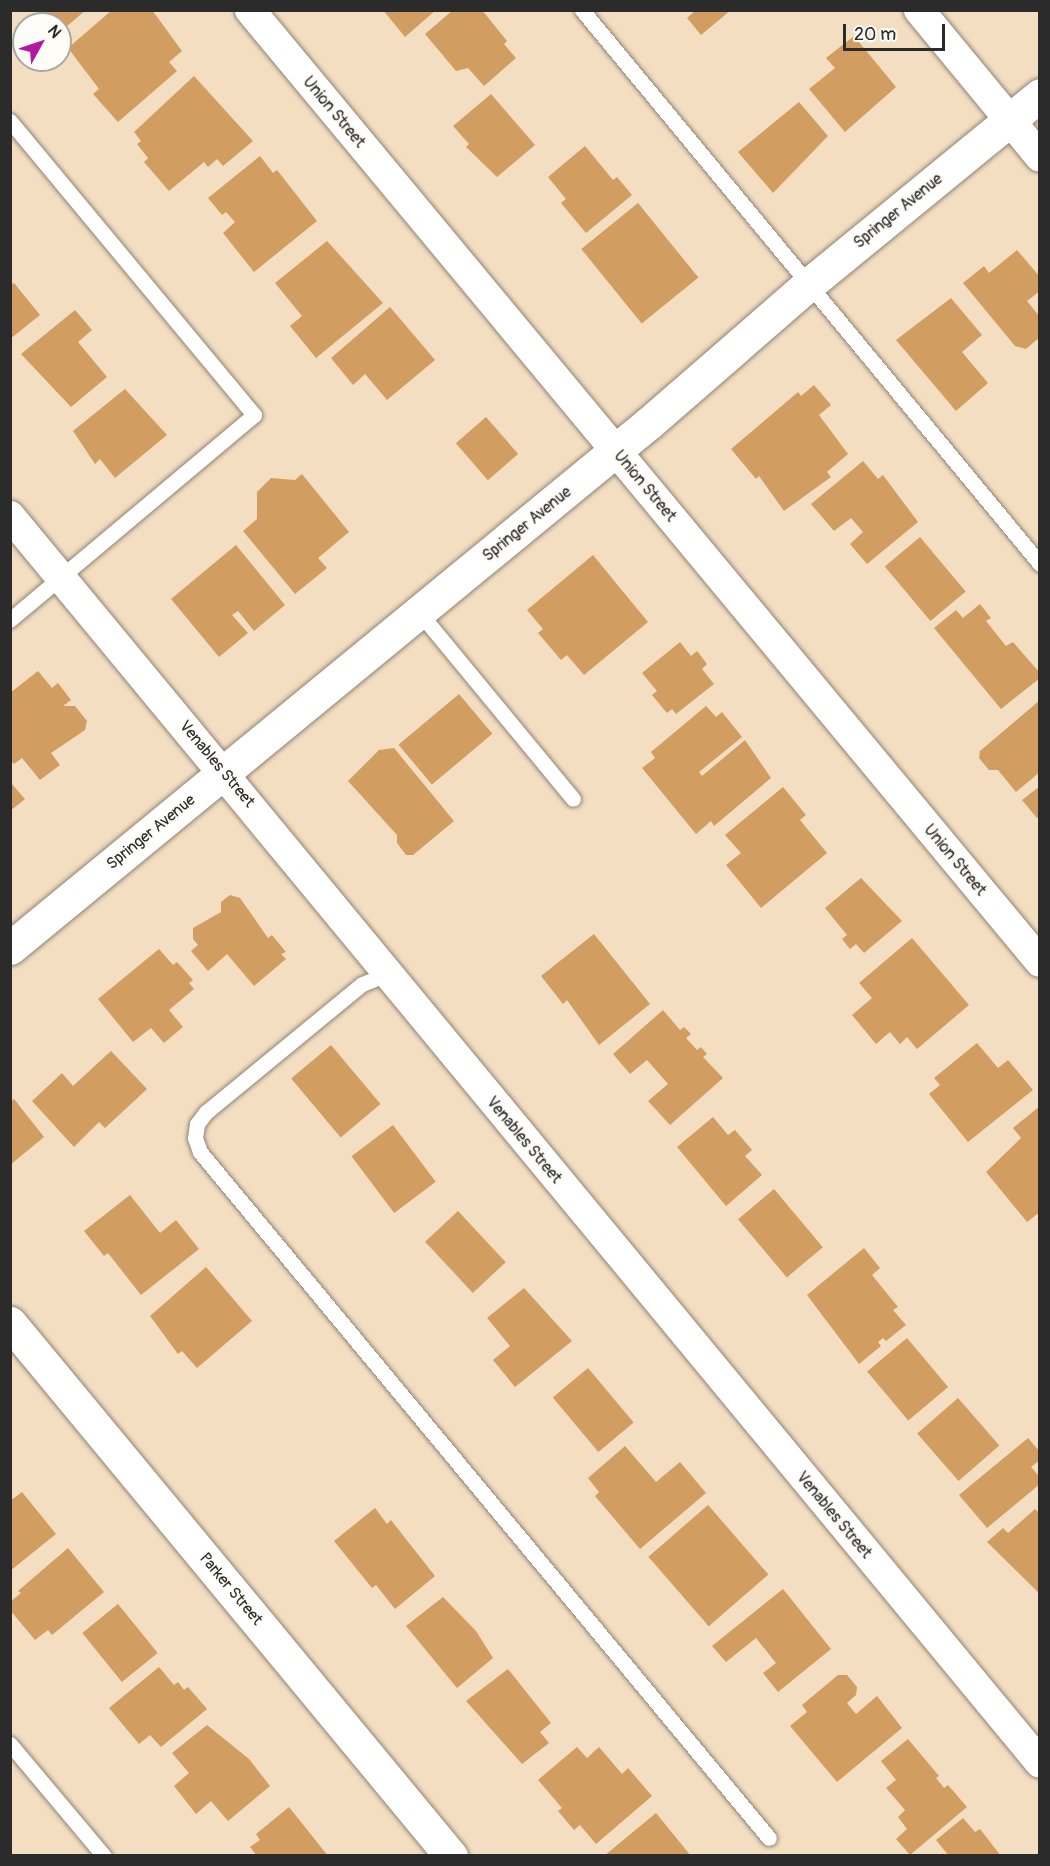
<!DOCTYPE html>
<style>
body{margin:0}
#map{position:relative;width:1050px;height:1866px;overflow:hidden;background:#f3dec1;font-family:Pangolin,sans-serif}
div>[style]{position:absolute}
.building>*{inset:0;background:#d19d60;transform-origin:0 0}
.roads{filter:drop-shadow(0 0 2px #8f8476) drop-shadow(0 0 2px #8f8476)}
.service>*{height:15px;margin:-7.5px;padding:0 7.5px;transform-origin:7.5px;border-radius:7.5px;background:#fff}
.minor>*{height:30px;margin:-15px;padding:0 15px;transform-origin:15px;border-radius:15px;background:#fff}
.tertiary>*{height:33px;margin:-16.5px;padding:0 16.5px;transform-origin:16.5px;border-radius:16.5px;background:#fff}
span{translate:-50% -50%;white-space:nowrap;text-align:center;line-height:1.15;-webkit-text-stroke:4.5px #fdfcf7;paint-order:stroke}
.street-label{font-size:16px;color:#2b2b2b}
.frame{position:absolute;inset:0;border:12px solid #2b2b2b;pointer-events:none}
.north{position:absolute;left:12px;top:12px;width:60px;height:60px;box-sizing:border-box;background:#fdfcf7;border:2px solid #a9a8a5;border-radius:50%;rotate:50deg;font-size:16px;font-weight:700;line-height:24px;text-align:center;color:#2b2b2b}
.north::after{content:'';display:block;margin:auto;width:21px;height:27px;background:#b5179e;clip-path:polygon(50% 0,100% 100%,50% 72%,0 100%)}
.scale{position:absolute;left:843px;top:24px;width:102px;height:27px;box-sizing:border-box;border:3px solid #2b2b2b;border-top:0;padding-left:8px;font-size:18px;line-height:21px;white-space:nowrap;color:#2b2b2b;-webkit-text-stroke:4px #fdfcf7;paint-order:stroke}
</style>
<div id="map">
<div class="building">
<i style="clip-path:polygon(43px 10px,86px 10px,60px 32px,60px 24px,54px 24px)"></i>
<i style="clip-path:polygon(112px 10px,152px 10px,182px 51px,169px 62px,177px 71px,118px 122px,93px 94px,99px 89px,68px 48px)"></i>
<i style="clip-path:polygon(383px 10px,436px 10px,405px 37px)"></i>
<i style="clip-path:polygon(453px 10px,482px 10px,507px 41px,504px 44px,516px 58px,484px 86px,468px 68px,456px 71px,425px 34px)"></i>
<i style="clip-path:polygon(696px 10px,731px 10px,701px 35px,687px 18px)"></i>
<i style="clip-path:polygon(854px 36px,896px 87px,845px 132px,809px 89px,835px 68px,826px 58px)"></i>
<i style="clip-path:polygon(194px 76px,253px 141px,223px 166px,217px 159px,208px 167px,204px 162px,169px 191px,144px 162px,148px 158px,137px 144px,141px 141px,134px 132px)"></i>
<i style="clip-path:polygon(491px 94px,535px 145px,497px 177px,466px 147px,469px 144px,453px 126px)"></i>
<i style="clip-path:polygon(799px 102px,828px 136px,773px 193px,738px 152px)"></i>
<i style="clip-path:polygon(585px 146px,613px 180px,617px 177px,632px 195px,586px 233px,561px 203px,566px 199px,548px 177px)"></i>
<i style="clip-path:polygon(260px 156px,273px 173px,277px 170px,317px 221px,254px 272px,223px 233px,235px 222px,226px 212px,222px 215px,208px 198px)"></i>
<i style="left:638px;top:203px;width:96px;height:73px;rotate:51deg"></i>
<i style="clip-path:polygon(327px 241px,383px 303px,316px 358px,290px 326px,302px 316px,275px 283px)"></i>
<i style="clip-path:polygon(1017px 250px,1040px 277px,1040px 291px,1027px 301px,1040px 317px,1040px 337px,1026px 349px,1015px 346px,963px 283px,984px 266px,989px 273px)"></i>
<i style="clip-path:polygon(14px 283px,40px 315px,10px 339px,10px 285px)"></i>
<i style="clip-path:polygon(951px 298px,982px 335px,962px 352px,988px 383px,956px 411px,896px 340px)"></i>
<i style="clip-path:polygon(390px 307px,435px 360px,387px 400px,365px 374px,353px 385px,331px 358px)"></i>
<i style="clip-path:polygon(75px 310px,92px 330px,78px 342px,107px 377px,71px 407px,21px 354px)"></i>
<i style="clip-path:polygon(814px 385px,831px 405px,819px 415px,848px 454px,827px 472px,831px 477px,784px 511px,759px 476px,756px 479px,731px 449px,798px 392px,801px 396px)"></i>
<i style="clip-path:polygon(125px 389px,167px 435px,115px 478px,100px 459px,95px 464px,73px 431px)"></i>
<i style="left:486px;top:417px;width:49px;height:40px;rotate:49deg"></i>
<i style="clip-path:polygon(863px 461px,878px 479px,883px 475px,918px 522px,867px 564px,850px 544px,863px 532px,851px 518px,834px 531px,811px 504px)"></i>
<i style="clip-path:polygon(302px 474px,349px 532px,318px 558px,327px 568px,295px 594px,243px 531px,257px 519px,257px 492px,271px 478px,295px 480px)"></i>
<i style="left:920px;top:537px;width:71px;height:46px;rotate:50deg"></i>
<i style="clip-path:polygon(236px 545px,285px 605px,254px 631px,238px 611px,232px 615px,248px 633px,219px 657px,171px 599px)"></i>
<i style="clip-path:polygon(593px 555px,648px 622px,584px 675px,567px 655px,561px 660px,538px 633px,543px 629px,527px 610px)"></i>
<i style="clip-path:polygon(980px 604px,991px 618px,986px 621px,1006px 646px,1013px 642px,1040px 673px,1040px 678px,1001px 709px,934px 628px,956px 610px,963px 618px)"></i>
<i style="clip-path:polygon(680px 642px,691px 656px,697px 651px,707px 664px,702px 669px,714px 684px,676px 714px,672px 709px,667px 713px,652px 695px,657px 691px,642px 673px)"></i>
<i style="clip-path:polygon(38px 671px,52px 688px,58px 683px,71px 700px,63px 706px,75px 706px,87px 721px,85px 730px,51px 753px,60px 765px,40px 780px,22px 758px,14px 764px,10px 760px,10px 693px)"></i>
<i style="left:459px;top:694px;width:52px;height:79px;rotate:50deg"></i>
<i style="clip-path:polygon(1040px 700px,1040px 772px,1016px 792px,998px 770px,989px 770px,979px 758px,980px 751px)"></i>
<i style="clip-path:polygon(706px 706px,716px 717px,722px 712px,742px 737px,699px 772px,702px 776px,745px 740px,771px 778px,714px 826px,711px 821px,696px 834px,642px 768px,655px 758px,651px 752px)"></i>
<i style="clip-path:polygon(394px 748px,454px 821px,413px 855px,406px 855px,397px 843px,397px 835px,348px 781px,379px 750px)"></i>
<i style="clip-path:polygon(10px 782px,25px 799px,10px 811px)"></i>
<i style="clip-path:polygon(1040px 786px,1040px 817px,1037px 818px,1022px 800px)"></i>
<i style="clip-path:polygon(783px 787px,806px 815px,800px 820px,827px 853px,761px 908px,726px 865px,741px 853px,725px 835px)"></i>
<i style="clip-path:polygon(861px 878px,902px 921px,864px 953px,856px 944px,850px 949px,842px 939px,847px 935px,825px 908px)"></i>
<i style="clip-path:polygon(230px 895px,240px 898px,268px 938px,272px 935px,286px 952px,281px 954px,286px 959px,254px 986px,227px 954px,208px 971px,191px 951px,198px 945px,193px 939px,193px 928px,221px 912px,221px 902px)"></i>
<i style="clip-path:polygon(594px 934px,650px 1004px,599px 1045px,567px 1000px,563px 1004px,541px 976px)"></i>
<i style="clip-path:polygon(912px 938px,969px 1005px,917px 1049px,907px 1037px,900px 1044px,890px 1032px,876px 1044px,852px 1015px,872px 998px,859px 983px)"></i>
<i style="clip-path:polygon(159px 949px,173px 965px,177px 962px,193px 980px,189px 983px,194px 989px,169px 1010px,183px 1027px,164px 1043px,151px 1028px,133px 1042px,98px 999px)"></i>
<i style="clip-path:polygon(663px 1010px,680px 1030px,684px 1027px,691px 1034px,686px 1038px,697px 1050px,701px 1047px,707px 1054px,703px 1057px,723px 1078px,670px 1125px,648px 1101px,668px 1084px,647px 1060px,630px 1074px,613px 1054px)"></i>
<i style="clip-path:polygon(977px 1043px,998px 1068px,1008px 1060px,1033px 1090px,968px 1142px,929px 1094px,940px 1085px,934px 1078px)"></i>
<i style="left:331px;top:1045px;width:77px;height:52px;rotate:50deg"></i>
<i style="clip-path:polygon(111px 1051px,147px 1089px,105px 1128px,99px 1122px,74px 1147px,32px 1101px,62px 1073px,73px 1086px)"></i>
<i style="clip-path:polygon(14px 1099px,44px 1137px,10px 1165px,10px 1102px)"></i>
<i style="clip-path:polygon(1040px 1106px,1040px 1212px,1027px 1222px,986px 1172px,1021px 1138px,1013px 1128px)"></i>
<i style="clip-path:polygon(713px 1117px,728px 1135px,735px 1130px,752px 1150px,745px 1156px,762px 1175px,726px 1206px,677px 1147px)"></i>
<i style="left:393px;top:1125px;width:71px;height:52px;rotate:53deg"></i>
<i style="left:774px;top:1189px;width:76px;height:47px;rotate:50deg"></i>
<i style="clip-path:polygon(130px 1195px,160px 1233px,176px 1220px,199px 1249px,141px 1295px,108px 1253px,104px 1256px,84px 1231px)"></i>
<i style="left:458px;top:1211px;width:70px;height:45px;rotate:47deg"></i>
<i style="clip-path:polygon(864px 1248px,880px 1268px,872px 1275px,898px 1307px,893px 1310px,906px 1325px,886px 1341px,883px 1338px,878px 1342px,881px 1346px,859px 1364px,807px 1295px)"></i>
<i style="clip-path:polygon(206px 1267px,252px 1321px,197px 1368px,182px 1351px,178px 1354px,150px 1316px)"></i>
<i style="clip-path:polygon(524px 1288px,572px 1341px,515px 1387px,493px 1360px,510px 1346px,487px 1318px)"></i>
<i style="left:907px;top:1338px;width:64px;height:52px;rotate:50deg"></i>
<i style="left:588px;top:1368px;width:71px;height:46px;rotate:50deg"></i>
<i style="left:958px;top:1398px;width:63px;height:54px;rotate:49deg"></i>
<i style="clip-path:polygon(1028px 1438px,1040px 1452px,1040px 1460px,1031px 1467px,1040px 1477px,1040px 1484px,987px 1528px,959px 1495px)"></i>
<i style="clip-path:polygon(625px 1446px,656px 1482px,680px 1462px,706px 1493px,640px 1549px,595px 1496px,599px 1492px,588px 1478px)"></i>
<i style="clip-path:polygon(22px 1492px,56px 1534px,10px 1571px,10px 1501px)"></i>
<i style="left:708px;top:1505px;width:92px;height:79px;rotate:49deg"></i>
<i style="clip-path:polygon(375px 1508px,387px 1524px,391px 1520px,435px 1576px,395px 1609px,376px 1585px,372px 1588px,334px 1541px)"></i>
<i style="clip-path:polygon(1035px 1509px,1040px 1514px,1040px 1594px,987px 1542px,1003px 1528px,1008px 1533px)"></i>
<i style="clip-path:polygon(68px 1548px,104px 1592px,52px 1635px,48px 1630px,35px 1640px,10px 1610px,10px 1602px,21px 1593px,18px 1591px)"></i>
<i style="clip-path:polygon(783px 1589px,831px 1649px,778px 1692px,763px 1673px,776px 1663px,756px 1638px,726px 1662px,712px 1646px)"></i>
<i style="clip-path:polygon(443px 1597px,476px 1631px,493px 1658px,457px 1688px,406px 1626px)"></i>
<i style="left:118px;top:1604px;width:63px;height:46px;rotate:51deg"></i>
<i style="clip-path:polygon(159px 1667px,174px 1685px,178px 1682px,184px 1690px,188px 1687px,207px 1709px,161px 1747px,150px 1735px,139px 1744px,109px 1708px)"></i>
<i style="clip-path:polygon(508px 1669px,551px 1723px,540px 1732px,549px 1743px,522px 1764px,466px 1701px)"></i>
<i style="clip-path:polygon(838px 1675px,847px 1675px,857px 1687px,856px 1695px,847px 1703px,856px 1714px,877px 1696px,902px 1728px,837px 1782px,790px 1726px,807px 1712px,802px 1705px)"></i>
<i style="clip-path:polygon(207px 1725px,249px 1759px,270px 1786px,228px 1821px,211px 1801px,196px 1814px,174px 1786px,189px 1773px,172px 1753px)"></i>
<i style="clip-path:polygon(908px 1739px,939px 1776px,936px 1778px,944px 1788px,948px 1785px,967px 1807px,910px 1855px,896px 1839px,907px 1829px,898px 1817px,905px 1810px,886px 1788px,896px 1780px,881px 1761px)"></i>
<i style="clip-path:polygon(577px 1747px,587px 1758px,599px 1747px,622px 1774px,628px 1768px,652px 1796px,596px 1844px,580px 1825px,574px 1830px,558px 1811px,562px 1808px,538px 1780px)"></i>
<i style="clip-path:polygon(289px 1807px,328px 1856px,257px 1856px,250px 1847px,260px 1840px,256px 1834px)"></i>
<i style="clip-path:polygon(656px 1813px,691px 1856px,604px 1856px)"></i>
<i style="clip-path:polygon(963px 1818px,975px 1832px,980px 1829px,1001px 1856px,949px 1856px,936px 1840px)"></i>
</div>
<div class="roads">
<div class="service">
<i style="left:582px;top:10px;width:719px;rotate:50.42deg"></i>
<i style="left:10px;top:121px;width:382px;rotate:50.3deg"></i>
<i style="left:254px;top:415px;width:319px;rotate:140deg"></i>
<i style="left:419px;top:612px;width:242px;rotate:50.5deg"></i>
<i style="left:387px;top:974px;width:27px;rotate:158deg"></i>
<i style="left:362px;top:984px;width:202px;rotate:140.6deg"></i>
<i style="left:206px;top:1112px;width:15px;rotate:127deg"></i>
<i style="left:197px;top:1124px;width:14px;rotate:98deg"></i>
<i style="left:195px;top:1138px;width:15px;rotate:70deg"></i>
<i style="left:200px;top:1152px;width:891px;rotate:50.33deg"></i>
<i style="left:10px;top:1744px;width:146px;rotate:50deg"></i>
</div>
<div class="minor">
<i style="left:250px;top:10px;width:1237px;rotate:50.31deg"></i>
<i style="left:919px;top:10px;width:190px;rotate:50.5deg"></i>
<i style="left:10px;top:516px;width:1617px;rotate:50.44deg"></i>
</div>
<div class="tertiary">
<i style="left:10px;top:948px;width:827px;rotate:-39.41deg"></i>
<i style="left:649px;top:423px;width:211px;rotate:-41deg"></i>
<i style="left:808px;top:285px;width:300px;rotate:-39.3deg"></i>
<i style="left:10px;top:1323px;width:692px;rotate:50.4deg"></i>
</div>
</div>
<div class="street-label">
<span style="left:334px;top:112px;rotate:50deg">Union Street</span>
<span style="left:898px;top:211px;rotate:-39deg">Springer Avenue</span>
<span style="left:645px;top:486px;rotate:50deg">Union Street</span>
<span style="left:527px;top:524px;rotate:-39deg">Springer Avenue</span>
<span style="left:217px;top:764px;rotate:50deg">Venables Street</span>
<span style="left:151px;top:832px;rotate:-39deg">Springer Avenue</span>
<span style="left:955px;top:860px;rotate:50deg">Union Street</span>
<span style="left:524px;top:1140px;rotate:50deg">Venables Street</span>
<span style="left:834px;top:1515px;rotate:50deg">Venables Street</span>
<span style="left:231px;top:1589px;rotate:50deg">Parker Street</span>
</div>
<div class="frame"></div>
<div class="north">N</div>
<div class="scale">20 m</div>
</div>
